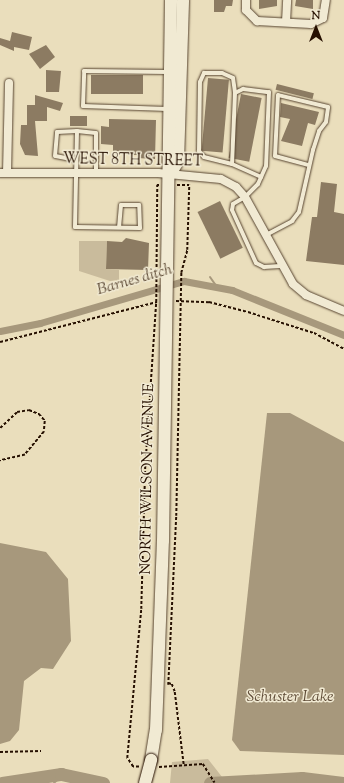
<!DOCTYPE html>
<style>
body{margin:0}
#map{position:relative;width:344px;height:783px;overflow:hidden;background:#eadebc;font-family:"Sorts Mill Goudy",serif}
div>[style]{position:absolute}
.green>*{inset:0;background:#c9bb9c}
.water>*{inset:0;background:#a7987c}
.stream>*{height:2px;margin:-1px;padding:0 1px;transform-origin:1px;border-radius:1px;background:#a7987c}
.canal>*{height:7px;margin:-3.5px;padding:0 3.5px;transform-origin:3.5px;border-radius:3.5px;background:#a7987c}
.river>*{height:13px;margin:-6.5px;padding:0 6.5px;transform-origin:6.5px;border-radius:6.5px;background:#a7987c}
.building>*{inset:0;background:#8c7b62;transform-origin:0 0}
.path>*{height:1.5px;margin-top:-0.75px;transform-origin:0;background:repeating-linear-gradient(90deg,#261001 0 3px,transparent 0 5px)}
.roads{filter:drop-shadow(0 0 1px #574430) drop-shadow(0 0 1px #574430)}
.service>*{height:4px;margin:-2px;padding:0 2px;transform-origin:2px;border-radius:2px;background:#f1ead3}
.minor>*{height:8px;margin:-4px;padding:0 4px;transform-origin:4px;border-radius:4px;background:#f1ead3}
.secondary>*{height:12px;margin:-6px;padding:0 6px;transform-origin:6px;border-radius:6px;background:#f1ead3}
.bridges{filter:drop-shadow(0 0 1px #261001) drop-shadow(0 0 1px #261001)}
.secondary-bridge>*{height:12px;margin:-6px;padding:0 6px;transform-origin:6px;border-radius:6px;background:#f1ead3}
span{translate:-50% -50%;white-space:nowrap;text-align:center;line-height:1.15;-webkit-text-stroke:3px #f1ead3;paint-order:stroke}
.street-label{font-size:15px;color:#261001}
.water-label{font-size:16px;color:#604d38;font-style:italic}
.north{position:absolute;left:296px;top:8px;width:40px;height:40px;-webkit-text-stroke:3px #f1ead3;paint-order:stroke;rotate:0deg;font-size:11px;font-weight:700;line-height:16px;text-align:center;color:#261001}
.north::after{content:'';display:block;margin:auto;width:14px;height:18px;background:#261001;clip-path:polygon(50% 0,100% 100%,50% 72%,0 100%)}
</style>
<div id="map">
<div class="green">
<i style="clip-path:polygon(79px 241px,107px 241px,106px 269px,119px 270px,119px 280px,110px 281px,79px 271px)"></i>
<i style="clip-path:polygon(208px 759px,226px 782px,298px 775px,344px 781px,344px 783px,170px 783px,172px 762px)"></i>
</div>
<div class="water">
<i style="clip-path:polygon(267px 413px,290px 413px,344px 442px,344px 755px,240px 751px,232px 740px)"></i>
<i style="clip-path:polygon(0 543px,46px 552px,68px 579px,71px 641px,53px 669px,41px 668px,24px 681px,19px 730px,10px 741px,0 744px)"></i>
</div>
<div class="stream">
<i style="left:210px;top:277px;width:12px;rotate:55deg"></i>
<i style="left:54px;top:783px;width:13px;rotate:-45deg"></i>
</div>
<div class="canal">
<i style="left:0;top:331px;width:41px;rotate:-11.3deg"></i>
<i style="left:40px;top:323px;width:150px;rotate:-16.3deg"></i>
<i style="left:184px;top:281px;width:49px;rotate:10.6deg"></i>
<i style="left:232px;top:290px;width:121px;rotate:21.9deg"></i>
</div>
<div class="river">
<i style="left:2px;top:783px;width:60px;rotate:-8.7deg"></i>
<i style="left:61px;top:774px;width:43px;rotate:12.1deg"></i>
<i style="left:210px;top:783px;width:92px;rotate:-3.1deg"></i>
<i style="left:302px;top:778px;width:42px;rotate:6.8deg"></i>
</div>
<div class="building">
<i style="clip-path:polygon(214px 0,233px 0,232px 6px,226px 6px,224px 12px,214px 12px)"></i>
<i style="clip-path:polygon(259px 0,277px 0,277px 6px,259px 9px)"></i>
<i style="clip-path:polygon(296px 0,313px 0,313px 9px,295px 6px)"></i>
<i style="clip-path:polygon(12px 32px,32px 37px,29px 50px,14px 47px,14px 51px,0 45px,0 38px,10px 41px)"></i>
<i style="clip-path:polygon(46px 45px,55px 57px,40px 69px,29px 54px)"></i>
<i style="clip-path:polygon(46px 70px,61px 71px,59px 92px,46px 92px)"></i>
<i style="left:91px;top:75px;width:52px;height:19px"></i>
<i style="left:208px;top:78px;width:21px;height:73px;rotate:5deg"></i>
<i style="left:277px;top:84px;width:38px;height:6px;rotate:14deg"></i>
<i style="left:241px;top:94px;width:21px;height:65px;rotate:11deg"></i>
<i style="clip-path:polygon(35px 95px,63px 103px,60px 111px,47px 107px,47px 121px,35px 121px,38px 156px,25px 155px,20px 144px,21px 125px,27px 125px,27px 105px,35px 105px)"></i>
<i style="clip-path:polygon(281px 103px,319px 112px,315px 125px,308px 123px,302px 146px,281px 141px,290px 119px,280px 117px)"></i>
<i style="left:70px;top:116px;width:17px;height:10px"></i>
<i style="clip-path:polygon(109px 119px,156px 120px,155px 159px,137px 158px,137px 155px,129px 155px,129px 152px,113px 151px,113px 145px,101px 144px,101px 126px,109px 127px)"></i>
<i style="clip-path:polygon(321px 182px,337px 184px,334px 212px,344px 214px,344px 265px,306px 261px,312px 217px,317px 217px)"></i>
<i style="left:220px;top:201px;width:52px;height:25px;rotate:64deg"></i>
<i style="clip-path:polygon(126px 238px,149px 243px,148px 270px,106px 269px,107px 241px,122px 242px)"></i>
</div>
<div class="path">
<i style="left:177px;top:185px;width:12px"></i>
<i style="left:176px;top:301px;width:33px;rotate:2deg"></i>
<i style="left:209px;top:302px;width:40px;rotate:14.4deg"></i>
<i style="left:248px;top:312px;width:69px;rotate:17.7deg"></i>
<i style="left:314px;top:333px;width:34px;rotate:28deg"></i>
<i style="left:0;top:342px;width:162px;rotate:-14.3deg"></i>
<i style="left:0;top:428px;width:23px;rotate:-43deg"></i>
<i style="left:17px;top:412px;width:12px;rotate:-9deg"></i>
<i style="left:29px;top:410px;width:11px;rotate:22deg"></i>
<i style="left:39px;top:414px;width:9px;rotate:49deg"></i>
<i style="left:45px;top:421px;width:11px;rotate:95deg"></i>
<i style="left:44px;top:432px;width:30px;rotate:130deg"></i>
<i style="left:25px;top:455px;width:26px;rotate:167deg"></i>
<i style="left:168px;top:683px;width:4px;rotate:14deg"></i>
<i style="left:172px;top:684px;width:9px;rotate:69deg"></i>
<i style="left:175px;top:692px;width:74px;rotate:83deg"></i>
<i style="left:168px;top:685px;width:169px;rotate:-87.3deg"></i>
<i style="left:176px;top:516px;width:243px;rotate:-88.8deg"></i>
<i style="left:181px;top:273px;width:24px;rotate:-75deg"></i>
<i style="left:187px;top:250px;width:65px;rotate:-88.2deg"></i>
<i style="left:0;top:752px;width:41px;rotate:-1.4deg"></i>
<i style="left:139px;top:767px;width:6px;rotate:180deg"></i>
<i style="left:133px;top:767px;width:11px;rotate:-124deg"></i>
<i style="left:127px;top:758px;width:150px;rotate:-84.6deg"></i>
<i style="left:141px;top:609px;width:142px;rotate:-88.4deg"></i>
<i style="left:145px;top:467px;width:165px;rotate:-86.2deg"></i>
<i style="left:156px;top:302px;width:117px;rotate:-89.5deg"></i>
<i style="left:157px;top:185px;width:2px"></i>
<i style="left:159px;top:767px;width:44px;rotate:-3.9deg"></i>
<i style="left:203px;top:764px;width:22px;rotate:58deg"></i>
</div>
<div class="roads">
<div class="service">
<i style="left:235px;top:93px;width:9px;rotate:-27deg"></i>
<i style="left:243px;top:89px;width:26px;rotate:7deg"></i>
<i style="left:269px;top:92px;width:74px;rotate:92.3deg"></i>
<i style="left:266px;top:166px;width:20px;rotate:114deg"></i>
<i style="left:258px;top:184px;width:18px;rotate:135deg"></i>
<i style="left:245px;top:197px;width:14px;rotate:150deg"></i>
<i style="left:233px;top:204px;width:6px;rotate:99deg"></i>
<i style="left:232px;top:210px;width:58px;rotate:65.6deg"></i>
<i style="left:256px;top:263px;width:9px;rotate:27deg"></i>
<i style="left:264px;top:267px;width:16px;rotate:-4deg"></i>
<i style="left:167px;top:109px;width:84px;rotate:-178deg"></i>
<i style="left:83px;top:106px;width:35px;rotate:-88deg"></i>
<i style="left:84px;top:71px;width:84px;rotate:0.7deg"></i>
<i style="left:77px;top:131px;width:19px;rotate:6deg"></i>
<i style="left:96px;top:133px;width:40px;rotate:90deg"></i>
<i style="left:76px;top:160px;width:21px;rotate:-169deg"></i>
<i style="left:55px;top:156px;width:24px;rotate:-85deg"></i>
<i style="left:57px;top:132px;width:20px;rotate:-3deg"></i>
<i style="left:77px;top:131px;width:96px;rotate:91.2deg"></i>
<i style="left:75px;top:227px;width:65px;rotate:0.9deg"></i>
<i style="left:140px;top:228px;width:23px;rotate:-92deg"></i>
<i style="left:139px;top:205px;width:18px;rotate:180deg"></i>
<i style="left:121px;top:205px;width:22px;rotate:95deg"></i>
<i style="left:232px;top:164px;width:29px;rotate:-166deg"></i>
<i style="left:204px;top:157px;width:8px;rotate:-130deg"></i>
<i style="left:199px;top:151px;width:69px;rotate:-89.2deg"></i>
<i style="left:200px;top:82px;width:10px;rotate:-66deg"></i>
<i style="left:204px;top:73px;width:18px"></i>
<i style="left:222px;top:73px;width:12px;rotate:24deg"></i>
<i style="left:233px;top:78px;width:15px;rotate:82deg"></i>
<i style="left:235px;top:93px;width:71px;rotate:92.4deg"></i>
<i style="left:232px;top:164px;width:32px;rotate:24deg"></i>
<i style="left:266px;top:235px;width:30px;rotate:-28deg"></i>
<i style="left:292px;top:221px;width:11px;rotate:-52deg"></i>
<i style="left:299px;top:212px;width:64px;rotate:-77.3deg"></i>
<i style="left:313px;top:150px;width:20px;rotate:-72deg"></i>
<i style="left:319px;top:131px;width:11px;rotate:-52deg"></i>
<i style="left:326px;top:122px;width:15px;rotate:-82deg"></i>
<i style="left:328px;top:107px;width:51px;rotate:-166.5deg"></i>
<i style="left:278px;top:95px;width:61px;rotate:92.8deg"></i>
<i style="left:275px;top:156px;width:35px;rotate:15deg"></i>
</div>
<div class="minor">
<i style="left:246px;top:0;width:10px;rotate:90deg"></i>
<i style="left:246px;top:10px;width:16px;rotate:45deg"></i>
<i style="left:257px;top:21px;width:54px;rotate:3.2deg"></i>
<i style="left:311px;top:24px;width:13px;rotate:-27deg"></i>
<i style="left:323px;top:18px;width:18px;rotate:-81deg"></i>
<i style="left:286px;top:22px;width:22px;rotate:-87deg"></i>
<i style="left:0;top:173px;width:158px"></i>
<i style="left:158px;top:173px;width:63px;rotate:5.4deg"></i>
<i style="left:221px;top:179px;width:17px;rotate:28deg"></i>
<i style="left:236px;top:187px;width:13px;rotate:48deg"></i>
<i style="left:245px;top:197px;width:99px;rotate:61.1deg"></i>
<i style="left:293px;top:284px;width:17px;rotate:40deg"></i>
<i style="left:306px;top:295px;width:41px;rotate:22.8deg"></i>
<i style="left:7px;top:173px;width:90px;rotate:-88.7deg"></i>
</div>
<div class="secondary">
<i style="left:170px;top:174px;width:15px;rotate:-58deg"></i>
<i style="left:178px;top:161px;width:161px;rotate:-88.2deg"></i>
<i style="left:151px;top:760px;width:30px;rotate:-81deg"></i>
<i style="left:156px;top:730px;width:189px;rotate:-87.9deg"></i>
<i style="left:163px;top:541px;width:541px;rotate:-89.15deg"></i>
</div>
</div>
<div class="bridges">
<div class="secondary-bridge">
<i style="left:145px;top:783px;width:24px;rotate:-75deg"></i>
</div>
</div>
<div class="street-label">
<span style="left:133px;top:161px;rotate:1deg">WEST 8TH STREET</span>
<span style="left:148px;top:479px;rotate:-89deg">NORTH WILSON AVENUE</span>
</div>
<div class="water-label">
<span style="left:135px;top:281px;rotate:-16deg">Barnes ditch</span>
<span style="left:290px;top:698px">Schuster Lake</span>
</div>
<div class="north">N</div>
</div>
